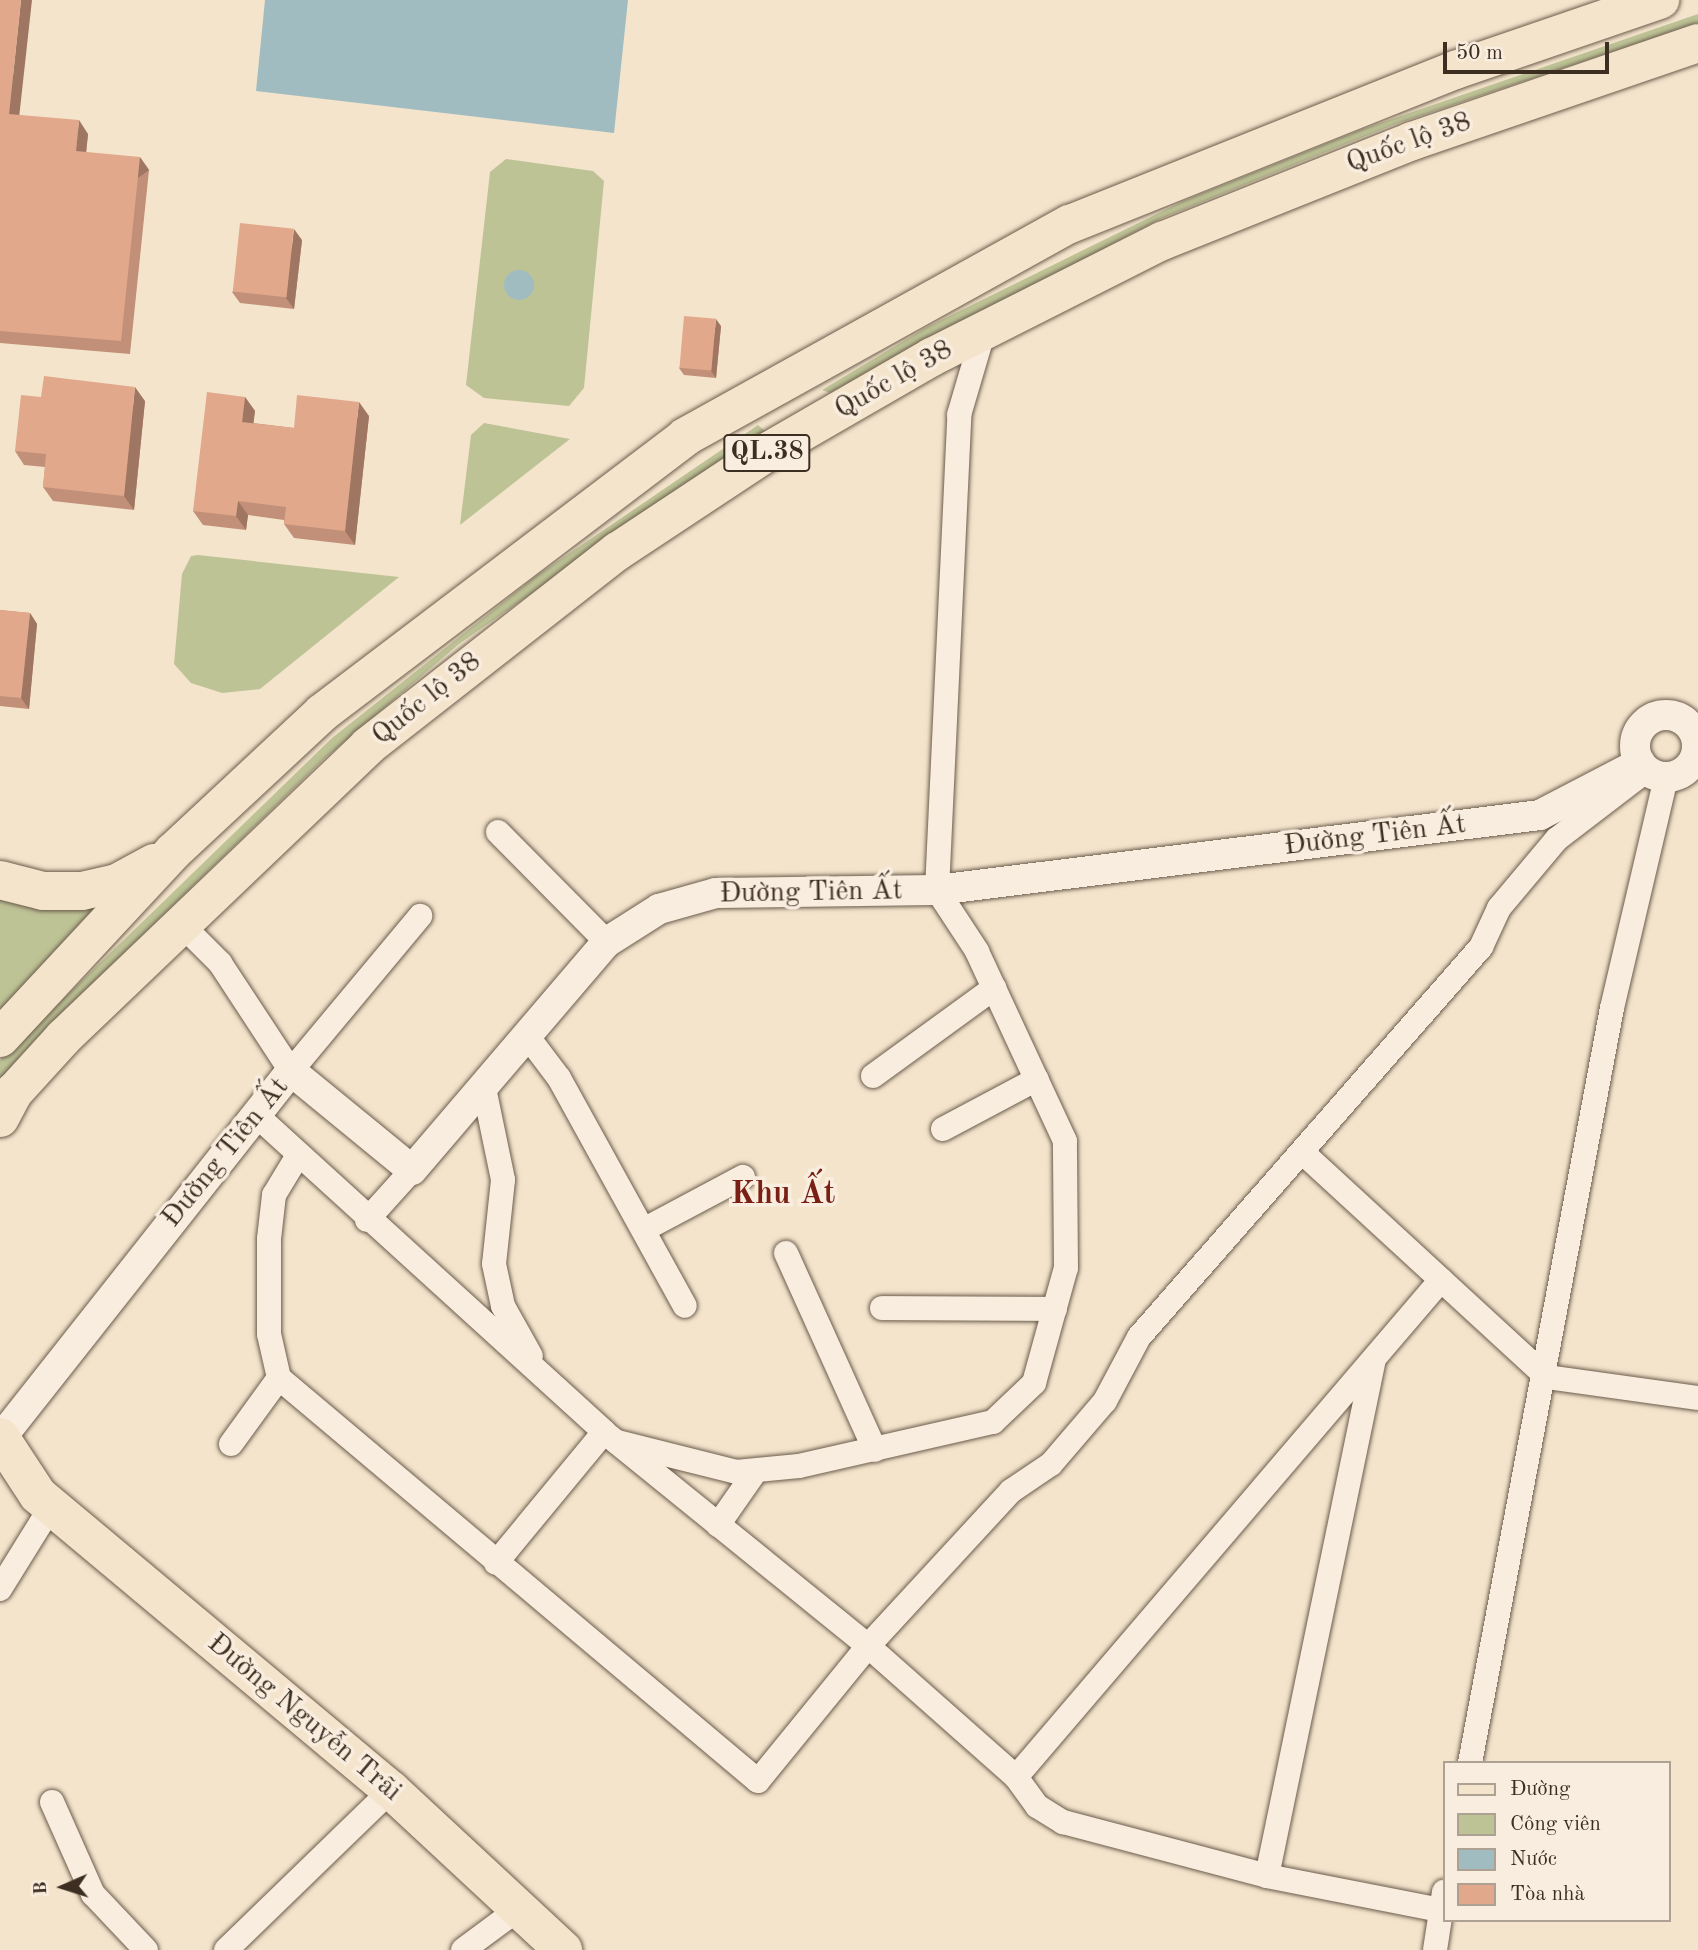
<!DOCTYPE html>
<meta charset="utf-8">
<style>
body{margin:0}
#map{position:relative;width:1698px;height:1950px;overflow:hidden;background:#f4e4cc;font-family:"Old Standard TT",serif}
div>[style]{position:absolute}
.green>*{inset:0;background:#bec396}
.water>*{inset:0;background:#a0bcc1}
.round{border-radius:50%}
.roads{filter:drop-shadow(0 0 2px #6b5c4c) drop-shadow(0 0 2px #6b5c4c)}
.minor>*{height:24px;margin:-12px;padding:0 12px;transform-origin:12px;border-radius:12px;background:#f8edde}
.tertiary>*{height:30px;margin:-15px;padding:0 15px;transform-origin:15px;border-radius:15px;background:#f8edde}
.tertiary>.ring{margin:-15px;padding:0;box-sizing:content-box;background:none;border:30px solid #f8edde;border-radius:50%}
.primary>*{height:38px;margin:-19px;padding:0 19px;transform-origin:19px;border-radius:19px;background:#f4e4cc}
.trunk>*{height:38px;margin:-19px;padding:0 19px;transform-origin:19px;border-radius:19px;background:#f4e4cc}
.wall>*{inset:0;background:#c29078}
.shaded-wall>*{inset:0;background:#9e7662;transform-origin:0 0}
.building>*{inset:0;background:#e1a88c;transform-origin:0 0}
span{translate:-50% -50%;white-space:nowrap;text-align:center;line-height:1.15;-webkit-text-stroke:7px #f8edde;paint-order:stroke}
.shield-label span{padding:2px 5px;background:#f8edde;border:2px solid;border-radius:5px;-webkit-text-stroke-width:0}
.shield-label{font-size:26px;color:#3d2e22;font-weight:700}
.street-label{font-size:28px;color:#3d2e22}
.quarter-label{font-size:32px;color:#7a1f14;font-weight:700}
.legend{position:absolute;left:1443px;top:1761px;width:228px;height:161px;box-sizing:border-box;background:#f8edde;border:2px solid #ada193;margin:0;padding:9px 12px;list-style:none;font-size:21px;color:#3d2e22}
.legend li{display:flex;align-items:center;gap:14px;height:35px}
.legend b{width:35px;border:2px solid #ada193}
.north{position:absolute;left:28px;top:1852px;width:70px;height:70px;-webkit-text-stroke:5px #f8edde;paint-order:stroke;rotate:267deg;font-size:19px;font-weight:700;line-height:28px;text-align:center;color:#3d2e22}
.north::after{content:'';display:block;margin:auto;width:24px;height:32px;background:#3d2e22;clip-path:polygon(50% 0,100% 100%,50% 72%,0 100%)}
.scale{position:absolute;left:1443px;top:42px;width:166px;height:32px;box-sizing:border-box;border:4px solid #3d2e22;border-top:0;padding-left:9px;font-size:21px;line-height:24px;white-space:nowrap;color:#3d2e22;-webkit-text-stroke:5px #f8edde;paint-order:stroke}
</style>
<div id="map">
<div class="green">
<i style="clip-path:polygon(1698px 14px,1698px 23px,1393px 125px,1160px 219px,830px 393px,822px 390px,927px 327px,1183px 201px,1360px 130px)"></i>
<i style="clip-path:polygon(506px 159px,593px 171px,604px 181px,584px 388px,569px 406px,484px 398px,466px 385px,490px 172px)"></i>
<i style="clip-path:polygon(484px 423px,570px 439px,460px 525px,471px 435px)"></i>
<i style="clip-path:polygon(758px 425px,765px 431px,459px 644px,323px 760px,73px 1003px,0 1090px,0 1060px,332px 738px,536px 576px)"></i>
<i style="clip-path:polygon(191px 556px,198px 555px,399px 577px,260px 689px,222px 693px,191px 683px,174px 664px,182px 574px)"></i>
<i style="clip-path:polygon(0 895px,122px 897px,0 1018px)"></i>
</div>
<div class="water">
<i style="clip-path:polygon(265px 0,628px 0,614px 133px,256px 91px)"></i>
<i class="round" style="left:504px;top:270px;width:30px;height:30px"></i>
</div>
<div class="roads">
<div class="minor">
<i style="left:498px;top:832px;width:155px;rotate:45.3deg"></i>
<i style="left:180px;top:923px;width:57px;rotate:45deg"></i>
<i style="left:220px;top:963px;width:129px;rotate:56.7deg"></i>
<i style="left:291px;top:1071px;width:202px;rotate:-50.2deg"></i>
<i style="left:528px;top:1037px;width:51px;rotate:52.9deg"></i>
<i style="left:559px;top:1078px;width:260px;rotate:61.1deg"></i>
<i style="left:873px;top:1076px;width:150px;rotate:-36deg"></i>
<i style="left:484px;top:1088px;width:94px;rotate:78.3deg"></i>
<i style="left:503px;top:1180px;width:84px;rotate:96.1deg"></i>
<i style="left:494px;top:1264px;width:43px;rotate:77.9deg"></i>
<i style="left:503px;top:1306px;width:57px;rotate:60.8deg"></i>
<i style="left:255px;top:1114px;width:472px;rotate:42.3deg"></i>
<i style="left:604px;top:1432px;width:340px;rotate:39deg"></i>
<i style="left:868px;top:1646px;width:198px;rotate:41.5deg"></i>
<i style="left:1016px;top:1777px;width:36px;rotate:54deg"></i>
<i style="left:1037px;top:1806px;width:31px;rotate:32deg"></i>
<i style="left:1063px;top:1822px;width:211px;rotate:14.8deg"></i>
<i style="left:1267px;top:1876px;width:177px;rotate:11.1deg"></i>
<i style="left:943px;top:1129px;width:106px;rotate:-28deg"></i>
<i style="left:1302px;top:1152px;width:333px;rotate:42.6deg"></i>
<i style="left:1547px;top:1377px;width:152px;rotate:7.9deg"></i>
<i style="left:297px;top:1157px;width:44px;rotate:121.2deg"></i>
<i style="left:274px;top:1195px;width:44px;rotate:96.5deg"></i>
<i style="left:269px;top:1239px;width:95px;rotate:90deg"></i>
<i style="left:269px;top:1334px;width:45px;rotate:77.2deg"></i>
<i style="left:279px;top:1378px;width:626px;rotate:40.08deg"></i>
<i style="left:758px;top:1781px;width:174px;rotate:-50.8deg"></i>
<i style="left:868px;top:1646px;width:211px;rotate:-47.3deg"></i>
<i style="left:1011px;top:1491px;width:48px;rotate:-34deg"></i>
<i style="left:1051px;top:1464px;width:83px;rotate:-49.4deg"></i>
<i style="left:1105px;top:1401px;width:72px;rotate:-62deg"></i>
<i style="left:1139px;top:1337px;width:519px;rotate:-48.75deg"></i>
<i style="left:1481px;top:947px;width:43px;rotate:-65.2deg"></i>
<i style="left:1499px;top:908px;width:90px;rotate:-50deg"></i>
<i style="left:1557px;top:839px;width:113px;rotate:-37.5deg"></i>
<i style="left:367px;top:1220px;width:67px;rotate:-48deg"></i>
<i style="left:645px;top:1229px;width:111px;rotate:-28deg"></i>
<i style="left:786px;top:1253px;width:216px;rotate:65.7deg"></i>
<i style="left:882px;top:1308px;width:173px;rotate:0.3deg"></i>
<i style="left:617px;top:1442px;width:123px;rotate:14.1deg"></i>
<i style="left:736px;top:1472px;width:63px;rotate:-5.4deg"></i>
<i style="left:799px;top:1466px;width:199px;rotate:-12.8deg"></i>
<i style="left:993px;top:1422px;width:57px;rotate:-43.6deg"></i>
<i style="left:1034px;top:1383px;width:119px;rotate:-74.5deg"></i>
<i style="left:1066px;top:1268px;width:127px;rotate:-90.5deg"></i>
<i style="left:1065px;top:1141px;width:209px;rotate:-114.9deg"></i>
<i style="left:977px;top:951px;width:73px;rotate:-123.3deg"></i>
<i style="left:937px;top:890px;width:476px;rotate:-87.3deg"></i>
<i style="left:959px;top:415px;width:89px;rotate:-73.6deg"></i>
<i style="left:231px;top:1444px;width:82px;rotate:-54deg"></i>
<i style="left:718px;top:1525px;width:65px;rotate:-55.1deg"></i>
<i style="left:496px;top:1563px;width:170px;rotate:-50.5deg"></i>
<i style="left:0;top:1589px;width:99px;rotate:-58.2deg"></i>
<i style="left:1470px;top:1763px;width:768px;rotate:-79.35deg"></i>
<i style="left:1612px;top:1008px;width:237px;rotate:-76.8deg"></i>
<i style="left:1016px;top:1777px;width:654px;rotate:-49.47deg"></i>
<i style="left:52px;top:1802px;width:101px;rotate:66deg"></i>
<i style="left:93px;top:1894px;width:77px;rotate:46.6deg"></i>
<i style="left:1267px;top:1876px;width:528px;rotate:-78.31deg"></i>
<i style="left:226px;top:1950px;width:230px;rotate:-44.1deg"></i>
<i style="left:463px;top:1950px;width:67px;rotate:-36.5deg"></i>
<i style="left:1435px;top:1950px;width:59px;rotate:-81.2deg"></i>
</div>
<div class="tertiary">
<i class="ring" style="left:1635px;top:715px;width:32px;height:32px"></i>
<i style="left:1px;top:1438px;width:468px;rotate:-51.7deg"></i>
<i style="left:291px;top:1071px;width:156px;rotate:39.3deg"></i>
<i style="left:412px;top:1170px;width:300px;rotate:-49.5deg"></i>
<i style="left:607px;top:942px;width:62px;rotate:-32.4deg"></i>
<i style="left:659px;top:909px;width:59px;rotate:-15.7deg"></i>
<i style="left:716px;top:893px;width:221px;rotate:-0.8deg"></i>
<i style="left:937px;top:890px;width:608px;rotate:-7.09deg"></i>
<i style="left:1540px;top:815px;width:113px;rotate:-27.5deg"></i>
</div>
<div class="primary">
<i style="left:0;top:1437px;width:69px;rotate:56.8deg"></i>
<i style="left:38px;top:1495px;width:460px;rotate:39.9deg"></i>
<i style="left:391px;top:1790px;width:235px;rotate:42.9deg"></i>
</div>
<div class="trunk">
<i style="left:0;top:880px;width:44px;rotate:14.3deg"></i>
<i style="left:43px;top:891px;width:39px"></i>
<i style="left:82px;top:891px;width:36px;rotate:-13deg"></i>
<i style="left:117px;top:883px;width:42px;rotate:-28.4deg"></i>
<i style="left:0;top:1038px;width:255px;rotate:-47.1deg"></i>
<i style="left:174px;top:851px;width:202px;rotate:-43deg"></i>
<i style="left:322px;top:713px;width:456px;rotate:-37.2deg"></i>
<i style="left:685px;top:437px;width:440px;rotate:-29deg"></i>
<i style="left:1070px;top:224px;width:415px;rotate:-21.8deg"></i>
<i style="left:1455px;top:70px;width:217px;rotate:-18.9deg"></i>
<i style="left:0;top:1118px;width:30px;rotate:-62deg"></i>
<i style="left:14px;top:1092px;width:74px;rotate:-47.7deg"></i>
<i style="left:64px;top:1037px;width:421px;rotate:-43.7deg"></i>
<i style="left:368px;top:746px;width:317px;rotate:-38deg"></i>
<i style="left:618px;top:551px;width:181px;rotate:-33.5deg"></i>
<i style="left:769px;top:451px;width:188px;rotate:-30deg"></i>
<i style="left:932px;top:357px;width:258px;rotate:-26.8deg"></i>
<i style="left:1162px;top:241px;width:269px;rotate:-21.8deg"></i>
<i style="left:1412px;top:141px;width:302px;rotate:-18.9deg"></i>
</div>
</div>
<div class="wall">
<i style="clip-path:polygon(0 0,19px 115px,88px 134px,86px 152px,149px 170px,130px 354px,0 343px)"></i>
<i style="clip-path:polygon(302px 240px,294px 309px,240px 303px,232px 292px)"></i>
<i style="clip-path:polygon(721px 326px,716px 378px,684px 375px,679px 368px)"></i>
<i style="clip-path:polygon(245px 397px,255px 411px,253px 423px,294px 428px,369px 416px,355px 545px,294px 538px,284px 524px,284px 520px,248px 515px,246px 530px,203px 525px,193px 511px)"></i>
<i style="clip-path:polygon(145px 401px,134px 510px,53px 501px,43px 487px,45px 467px,24px 465px,15px 451px)"></i>
<i style="clip-path:polygon(0 610px,30px 613px,37px 624px,29px 709px,0 706px)"></i>
</div>
<div class="shaded-wall">
<i style="clip-path:polygon(21px 0,32px 0,18px 127px,9px 114px)"></i>
<i style="clip-path:polygon(79px 120px,88px 134px,85px 164px,76px 151px)"></i>
<i style="left:140px;top:157px;width:16px;height:185px;rotate:55deg"></i>
<i style="clip-path:polygon(294px 229px,302px 240px,294px 309px,286px 298px)"></i>
<i style="clip-path:polygon(716px 319px,721px 326px,716px 378px,711px 371px)"></i>
<i style="clip-path:polygon(135px 387px,145px 401px,134px 510px,124px 496px)"></i>
<i style="clip-path:polygon(245px 397px,255px 411px,252px 436px,242px 422px)"></i>
<i style="clip-path:polygon(359px 402px,369px 416px,355px 545px,345px 531px)"></i>
<i style="clip-path:polygon(238px 501px,248px 515px,246px 530px,236px 516px)"></i>
<i style="clip-path:polygon(30px 613px,37px 624px,29px 709px,21px 698px)"></i>
</div>
<div class="building">
<i style="clip-path:polygon(0 0,21px 0,9px 114px,79px 120px,76px 151px,140px 157px,121px 341px,0 331px)"></i>
<i style="left:240px;top:223px;width:54px;height:69px;rotate:6deg"></i>
<i style="left:684px;top:316px;width:32px;height:52px;rotate:5deg"></i>
<i style="clip-path:polygon(44px 376px,135px 387px,124px 496px,43px 487px,46px 454px,15px 451px,21px 395px,41px 397px)"></i>
<i style="clip-path:polygon(207px 392px,245px 397px,242px 422px,294px 428px,297px 395px,359px 402px,345px 531px,284px 524px,286px 507px,238px 501px,236px 516px,193px 511px)"></i>
<i style="clip-path:polygon(0 610px,30px 613px,21px 698px,0 696px)"></i>
</div>
<div class="shield-label">
<span style="left:767px;top:453px">QL.38</span>
</div>
<div class="street-label">
<span style="left:1409px;top:143px;rotate:-20deg">Quốc lộ 38</span>
<span style="left:894px;top:380px;rotate:-30deg">Quốc lộ 38</span>
<span style="left:427px;top:699px;rotate:-39deg">Quốc lộ 38</span>
<span style="left:1375px;top:836px;rotate:-7deg">Đường Tiên Ất</span>
<span style="left:811px;top:893px;rotate:-1deg">Đường Tiên Ất</span>
<span style="left:226px;top:1153px;rotate:-51deg">Đường Tiên Ất</span>
<span style="left:304px;top:1718px;rotate:40deg">Đường Nguyễn Trãi</span>
</div>
<div class="quarter-label">
<span style="left:783px;top:1195px">Khu Ất</span>
</div>
<ul class="legend">
<li><b style="height:9px;background:#f4e4cc"></b>Đường</li>
<li><b style="height:19px;background:#bec396"></b>Công viên</li>
<li><b style="height:19px;background:#a0bcc1"></b>Nước</li>
<li><b style="height:19px;background:#e1a88c"></b>Tòa nhà</li>
</ul>
<div class="north">B</div>
<div class="scale">50 m</div>
</div>
